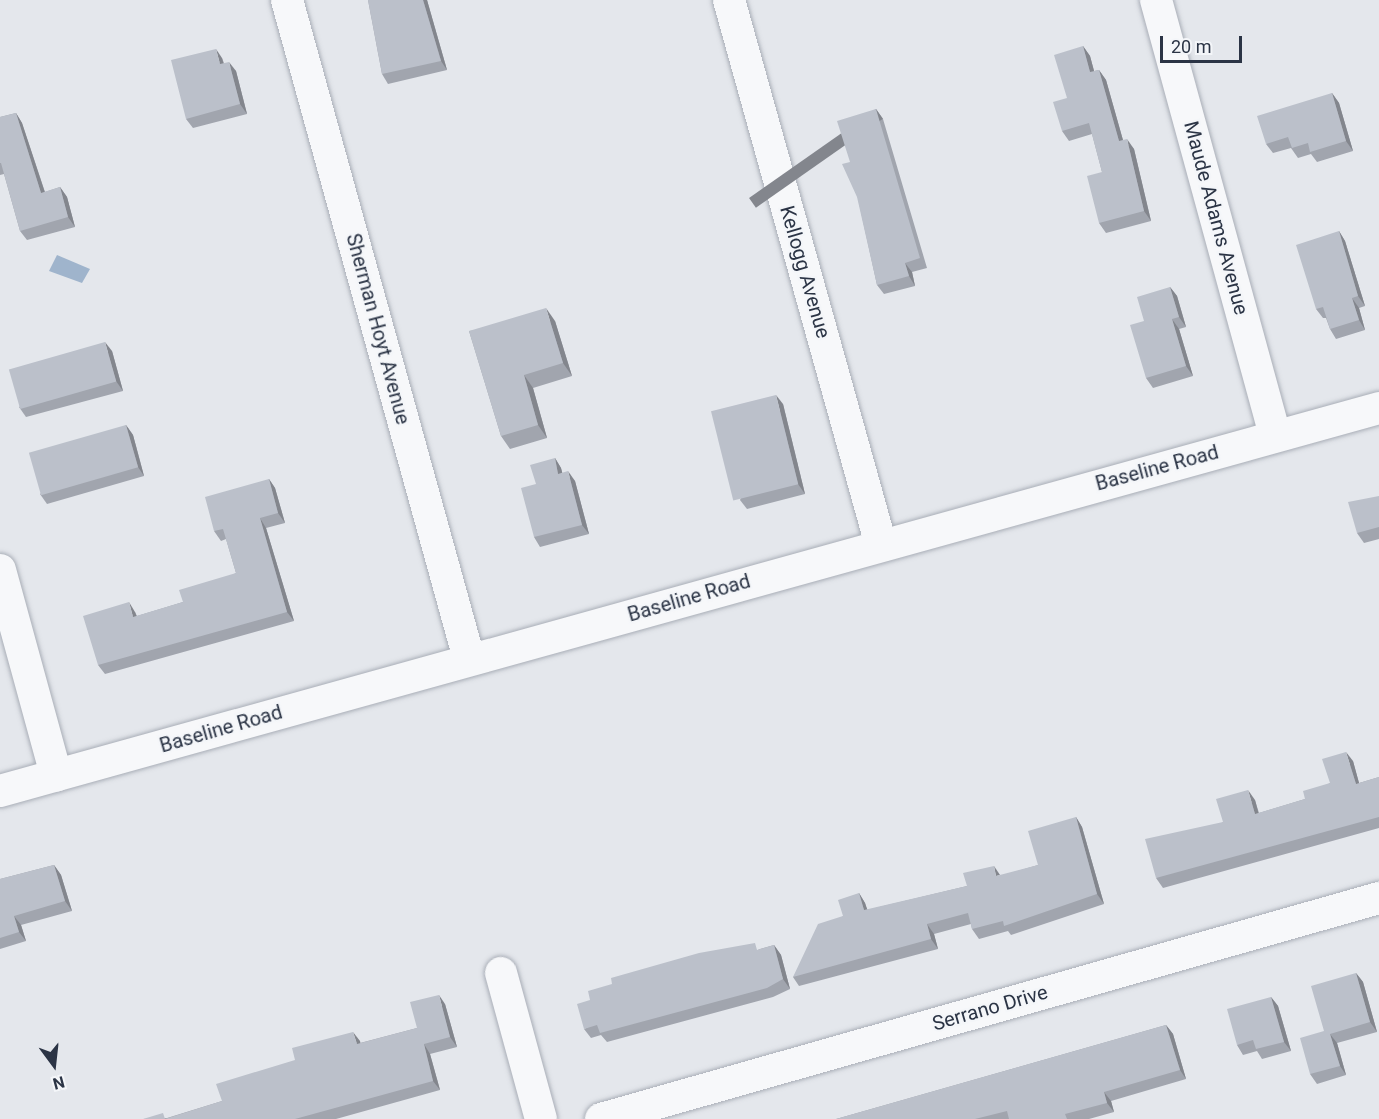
<!DOCTYPE html>
<style>
body{margin:0}
#map{position:relative;width:1379px;height:1119px;overflow:hidden;background:#e4e7ec;font-family:Roboto,sans-serif}
div>[style]{position:absolute}
.water>*{inset:0;background:#9fb4cc}
.roads{filter:drop-shadow(0 0 2px #a9aeb7) drop-shadow(0 0 2px #a9aeb7)}
.minor>*{height:32px;margin:-16px;padding:0 16px;transform-origin:16px;border-radius:16px;background:#f7f8fa}
.wall>*{inset:0;background:#a1a5ae}
.shaded-wall>*{inset:0;background:#83868d;transform-origin:0 0}
.building>*{inset:0;background:#bbc0ca;transform-origin:0 0}
span{translate:-50% -50%;white-space:nowrap;text-align:center;line-height:1.15;-webkit-text-stroke:4.5px #f4f6f9;paint-order:stroke}
.street-label{font-size:20px;color:#2b3445}
.north{position:absolute;left:24px;top:1035px;width:60px;height:60px;-webkit-text-stroke:4px #f4f6f9;paint-order:stroke;rotate:165deg;font-size:16px;font-weight:700;line-height:24px;text-align:center;color:#2b3445}
.north::after{content:'';display:block;margin:auto;width:21px;height:27px;background:#2b3445;clip-path:polygon(50% 0,100% 100%,50% 72%,0 100%)}
.scale{position:absolute;left:1160px;top:36px;width:82px;height:27px;box-sizing:border-box;border:3px solid #2b3445;border-top:0;padding-left:8px;font-size:18px;line-height:21px;white-space:nowrap;color:#2b3445;-webkit-text-stroke:4px #f4f6f9;paint-order:stroke}
</style>
<div id="map">
<div class="water">
<i style="clip-path:polygon(57px 255px,90px 269px,82px 283px,49px 271px)"></i>
</div>
<div class="roads">
<div class="minor">
<i style="left:287px;top:0;width:684px;rotate:74.56deg"></i>
<i style="left:729px;top:0;width:566px;rotate:74.42deg"></i>
<i style="left:1156px;top:0;width:452px;rotate:74.7deg"></i>
<i style="left:0;top:570px;width:213px;rotate:74.7deg"></i>
<i style="left:0;top:791px;width:1431px;rotate:-15.52deg"></i>
<i style="left:501px;top:973px;width:151px;rotate:74.7deg"></i>
<i style="left:601px;top:1119px;width:809px;rotate:-15.86deg"></i>
</div>
</div>
<div class="wall">
<i style="clip-path:polygon(368px 0,427px 0,447px 70px,388px 84px,382px 74px)"></i>
<i style="clip-path:polygon(1083px 46px,1090px 56px,1094px 71px,1099px 70px,1106px 80px,1123px 140px,1134px 149px,1151px 221px,1106px 233px,1099px 223px,1102px 172px,1092px 134px,1069px 141px,1062px 131px)"></i>
<i style="clip-path:polygon(222px 58px,224px 63px,236px 71px,247px 114px,193px 128px,186px 119px)"></i>
<i style="clip-path:polygon(1332px 93px,1339px 103px,1353px 151px,1317px 162px,1311px 154px,1298px 158px,1291px 148px,1273px 153px,1266px 144px)"></i>
<i style="clip-path:polygon(876px 109px,883px 119px,927px 268px,912px 272px,915px 286px,884px 294px,877px 285px,850px 162px)"></i>
<i style="clip-path:polygon(16px 113px,22px 123px,45px 192px,60px 187px,67px 197px,75px 227px,27px 240px,20px 231px,4px 174px,0 175px,0 117px)"></i>
<i style="clip-path:polygon(1339px 231px,1345px 241px,1365px 306px,1359px 308px,1365px 330px,1336px 339px,1330px 329px,1326px 318px,1323px 318px,1316px 309px)"></i>
<i style="clip-path:polygon(1170px 287px,1177px 296px,1186px 327px,1179px 329px,1193px 376px,1153px 388px,1146px 378px,1144px 321px)"></i>
<i style="clip-path:polygon(555px 321px,572px 376px,533px 388px,547px 438px,510px 449px,501px 436px,469px 331px)"></i>
<i style="clip-path:polygon(112px 351px,123px 391px,26px 417px,19px 407px)"></i>
<i style="clip-path:polygon(783px 404px,805px 494px,747px 509px,740px 500px)"></i>
<i style="clip-path:polygon(126px 425px,133px 435px,144px 476px,47px 504px,40px 494px)"></i>
<i style="clip-path:polygon(555px 458px,561px 468px,562px 473px,575px 481px,589px 534px,540px 547px,534px 537px,536px 484px)"></i>
<i style="clip-path:polygon(269px 479px,275px 488px,285px 523px,266px 528px,294px 621px,105px 674px,98px 665px,135px 612px,137px 616px,183px 602px,236px 573px,226px 539px,221px 541px,214px 531px)"></i>
<i style="clip-path:polygon(1379px 496px,1379px 539px,1364px 543px,1357px 533px)"></i>
<i style="clip-path:polygon(1353px 761px,1359px 783px,1379px 777px,1379px 828px,1163px 888px,1156px 878px,1223px 822px,1255px 800px,1259px 813px,1305px 799px,1330px 783px)"></i>
<i style="clip-path:polygon(1076px 817px,1082px 827px,1104px 904px,1011px 935px,1008px 931px,979px 939px,972px 929px,971px 924px,934px 934px,938px 949px,799px 986px,793px 977px,843px 916px,859px 893px,865px 903px,867px 910px,967px 886px,1038px 865px)"></i>
<i style="clip-path:polygon(54px 865px,61px 875px,72px 911px,21px 925px,26px 941px,0 949px,0 879px)"></i>
<i style="clip-path:polygon(774px 945px,781px 955px,790px 989px,773px 997px,607px 1042px,601px 1035px,591px 1038px,584px 1029px,760px 949px)"></i>
<i style="clip-path:polygon(1356px 973px,1363px 982px,1377px 1032px,1337px 1043px,1346px 1075px,1317px 1084px,1310px 1074px)"></i>
<i style="clip-path:polygon(1271px 997px,1278px 1006px,1291px 1051px,1262px 1059px,1257px 1051px,1243px 1055px,1237px 1045px)"></i>
<i style="clip-path:polygon(445px 1004px,457px 1047px,430px 1054px,440px 1090px,336px 1119px,143px 1119px,167px 1118px,222px 1101px,360px 1041px,360px 1043px,417px 1028px)"></i>
<i style="clip-path:polygon(1166px 1025px,1173px 1034px,1186px 1079px,1111px 1101px,1114px 1112px,1089px 1119px,836px 1119px)"></i>
</div>
<div class="shaded-wall">
<i style="clip-path:polygon(423px 0,427px 0,447px 70px,441px 61px)"></i>
<i style="clip-path:polygon(1083px 46px,1090px 56px,1097px 82px,1090px 72px)"></i>
<i style="clip-path:polygon(216px 49px,222px 58px,226px 74px,220px 64px)"></i>
<i style="clip-path:polygon(229px 62px,236px 71px,247px 114px,240px 104px)"></i>
<i style="clip-path:polygon(1099px 70px,1106px 80px,1126px 151px,1119px 141px)"></i>
<i style="clip-path:polygon(1332px 93px,1339px 103px,1353px 151px,1346px 141px)"></i>
<i style="left:876px;top:109px;width:12px;height:155px;rotate:55deg"></i>
<i style="clip-path:polygon(16px 113px,22px 123px,48px 202px,41px 193px)"></i>
<i style="clip-path:polygon(1127px 139px,1134px 149px,1151px 221px,1144px 211px)"></i>
<i style="clip-path:polygon(60px 187px,67px 197px,75px 227px,68px 217px)"></i>
<i style="clip-path:polygon(1339px 231px,1345px 241px,1365px 306px,1358px 296px)"></i>
<i style="clip-path:polygon(905px 263px,912px 272px,915px 286px,909px 276px)"></i>
<i style="clip-path:polygon(1170px 287px,1177px 296px,1186px 327px,1179px 317px)"></i>
<i style="clip-path:polygon(1352px 298px,1359px 308px,1365px 330px,1359px 320px)"></i>
<i style="clip-path:polygon(546px 308px,555px 321px,572px 376px,563px 363px)"></i>
<i style="clip-path:polygon(1172px 319px,1179px 329px,1193px 376px,1186px 366px)"></i>
<i style="clip-path:polygon(105px 342px,112px 351px,123px 391px,116px 381px)"></i>
<i style="clip-path:polygon(524px 375px,533px 388px,547px 438px,538px 425px)"></i>
<i style="clip-path:polygon(776px 395px,783px 404px,805px 494px,798px 484px)"></i>
<i style="clip-path:polygon(126px 425px,133px 435px,144px 476px,138px 467px)"></i>
<i style="clip-path:polygon(555px 458px,561px 468px,565px 483px,558px 474px)"></i>
<i style="clip-path:polygon(568px 471px,575px 481px,589px 534px,582px 525px)"></i>
<i style="clip-path:polygon(269px 479px,275px 488px,285px 523px,278px 513px)"></i>
<i style="clip-path:polygon(260px 518px,266px 528px,294px 621px,287px 612px)"></i>
<i style="clip-path:polygon(129px 602px,135px 612px,140px 626px,133px 617px)"></i>
<i style="clip-path:polygon(1346px 752px,1353px 761px,1362px 794px,1356px 784px)"></i>
<i style="clip-path:polygon(1248px 790px,1255px 800px,1261px 823px,1255px 814px)"></i>
<i style="clip-path:polygon(1076px 817px,1082px 827px,1104px 904px,1097px 894px)"></i>
<i style="clip-path:polygon(54px 865px,61px 875px,72px 911px,65px 901px)"></i>
<i style="clip-path:polygon(994px 866px,1000px 875px,996px 876px)"></i>
<i style="clip-path:polygon(859px 893px,865px 903px,871px 920px,864px 910px)"></i>
<i style="clip-path:polygon(14px 916px,21px 925px,26px 941px,19px 932px)"></i>
<i style="clip-path:polygon(927px 924px,934px 934px,938px 949px,931px 939px)"></i>
<i style="clip-path:polygon(774px 945px,781px 955px,790px 989px,783px 979px)"></i>
<i style="clip-path:polygon(1356px 973px,1363px 982px,1377px 1032px,1370px 1022px)"></i>
<i style="clip-path:polygon(439px 995px,445px 1004px,457px 1047px,450px 1037px)"></i>
<i style="clip-path:polygon(1271px 997px,1278px 1006px,1291px 1051px,1284px 1042px)"></i>
<i style="clip-path:polygon(1166px 1025px,1173px 1034px,1186px 1079px,1180px 1070px)"></i>
<i style="clip-path:polygon(353px 1032px,360px 1041px,363px 1054px,357px 1044px)"></i>
<i style="clip-path:polygon(1330px 1034px,1337px 1043px,1346px 1075px,1340px 1066px)"></i>
<i style="clip-path:polygon(424px 1044px,430px 1054px,440px 1090px,433px 1081px)"></i>
<i style="clip-path:polygon(1104px 1092px,1111px 1101px,1114px 1112px,1107px 1103px)"></i>
</div>
<div class="building">
<i style="clip-path:polygon(368px 0,423px 0,441px 61px,382px 74px)"></i>
<i style="clip-path:polygon(1083px 46px,1090px 72px,1099px 70px,1119px 141px,1127px 139px,1144px 211px,1099px 223px,1087px 176px,1102px 172px,1089px 123px,1062px 131px,1053px 102px,1067px 98px,1054px 55px)"></i>
<i style="clip-path:polygon(216px 49px,220px 64px,229px 62px,240px 104px,186px 119px,171px 60px)"></i>
<i style="clip-path:polygon(1332px 93px,1346px 141px,1310px 152px,1308px 143px,1292px 148px,1288px 137px,1266px 144px,1257px 116px)"></i>
<i style="clip-path:polygon(876px 109px,920px 258px,905px 263px,909px 276px,877px 285px,857px 197px,842px 164px,850px 162px,837px 121px)"></i>
<i style="clip-path:polygon(16px 113px,41px 193px,60px 187px,68px 217px,20px 231px,1px 163px,0 163px,0 117px)"></i>
<i style="clip-path:polygon(1339px 231px,1358px 296px,1352px 298px,1359px 320px,1330px 329px,1323px 307px,1316px 309px,1296px 245px)"></i>
<i style="clip-path:polygon(1170px 287px,1179px 317px,1172px 319px,1186px 366px,1146px 378px,1130px 325px,1144px 321px,1137px 297px)"></i>
<i style="clip-path:polygon(546px 308px,563px 363px,524px 375px,538px 425px,501px 436px,469px 331px)"></i>
<i style="left:105px;top:342px;width:41px;height:100px;rotate:74deg"></i>
<i style="left:776px;top:395px;width:92px;height:67px;rotate:76deg"></i>
<i style="left:126px;top:425px;width:44px;height:101px;rotate:74deg"></i>
<i style="clip-path:polygon(555px 458px,558px 474px,568px 471px,582px 525px,534px 537px,521px 488px,536px 484px,530px 465px)"></i>
<i style="clip-path:polygon(269px 479px,278px 513px,260px 518px,287px 612px,98px 665px,83px 616px,129px 602px,133px 617px,183px 602px,179px 590px,236px 573px,223px 529px,214px 531px,205px 497px)"></i>
<i style="clip-path:polygon(1379px 496px,1379px 527px,1357px 533px,1348px 502px)"></i>
<i style="clip-path:polygon(1346px 752px,1356px 784px,1379px 777px,1379px 817px,1156px 878px,1145px 839px,1223px 822px,1216px 799px,1248px 790px,1255px 814px,1305px 799px,1303px 791px,1330px 783px,1322px 759px)"></i>
<i style="clip-path:polygon(1076px 817px,1097px 894px,1004px 926px,1003px 921px,972px 929px,968px 913px,927px 924px,931px 939px,793px 977px,818px 924px,843px 916px,838px 900px,859px 893px,864px 910px,967px 886px,963px 873px,994px 866px,996px 876px,1038px 865px,1028px 831px)"></i>
<i style="clip-path:polygon(54px 865px,65px 901px,14px 916px,19px 932px,0 938px,0 879px)"></i>
<i style="clip-path:polygon(755px 943px,757px 950px,774px 945px,783px 979px,767px 988px,600px 1033px,597px 1025px,584px 1029px,577px 1004px,590px 1000px,588px 991px,612px 984px,611px 978px,699px 953px)"></i>
<i style="clip-path:polygon(1356px 973px,1370px 1022px,1330px 1034px,1340px 1066px,1310px 1074px,1300px 1038px,1324px 1031px,1311px 986px)"></i>
<i style="clip-path:polygon(439px 995px,450px 1037px,424px 1044px,433px 1081px,295px 1119px,165px 1119px,222px 1101px,216px 1084px,295px 1060px,292px 1048px,353px 1032px,357px 1044px,417px 1028px,410px 1002px)"></i>
<i style="clip-path:polygon(1271px 997px,1284px 1042px,1256px 1049px,1253px 1040px,1237px 1045px,1227px 1009px)"></i>
<i style="clip-path:polygon(1166px 1025px,1180px 1070px,1104px 1092px,1107px 1103px,1065px 1114px,1067px 1119px,1009px 1119px,1007px 1111px,975px 1119px,836px 1119px)"></i>
<i style="clip-path:polygon(163px 1113px,165px 1119px,143px 1119px)"></i>
</div>
<div class="street-label">
<span style="left:1216px;top:218px;rotate:75deg">Maude Adams Avenue</span>
<span style="left:805px;top:272px;rotate:74deg">Kellogg Avenue</span>
<span style="left:378px;top:329px;rotate:75deg">Sherman Hoyt Avenue</span>
<span style="left:1157px;top:468px;rotate:-15deg">Baseline Road</span>
<span style="left:689px;top:598px;rotate:-16deg">Baseline Road</span>
<span style="left:221px;top:729px;rotate:-16deg">Baseline Road</span>
<span style="left:990px;top:1008px;rotate:-16deg">Serrano Drive</span>
</div>
<div class="north">N</div>
<div class="scale">20 m</div>
</div>
